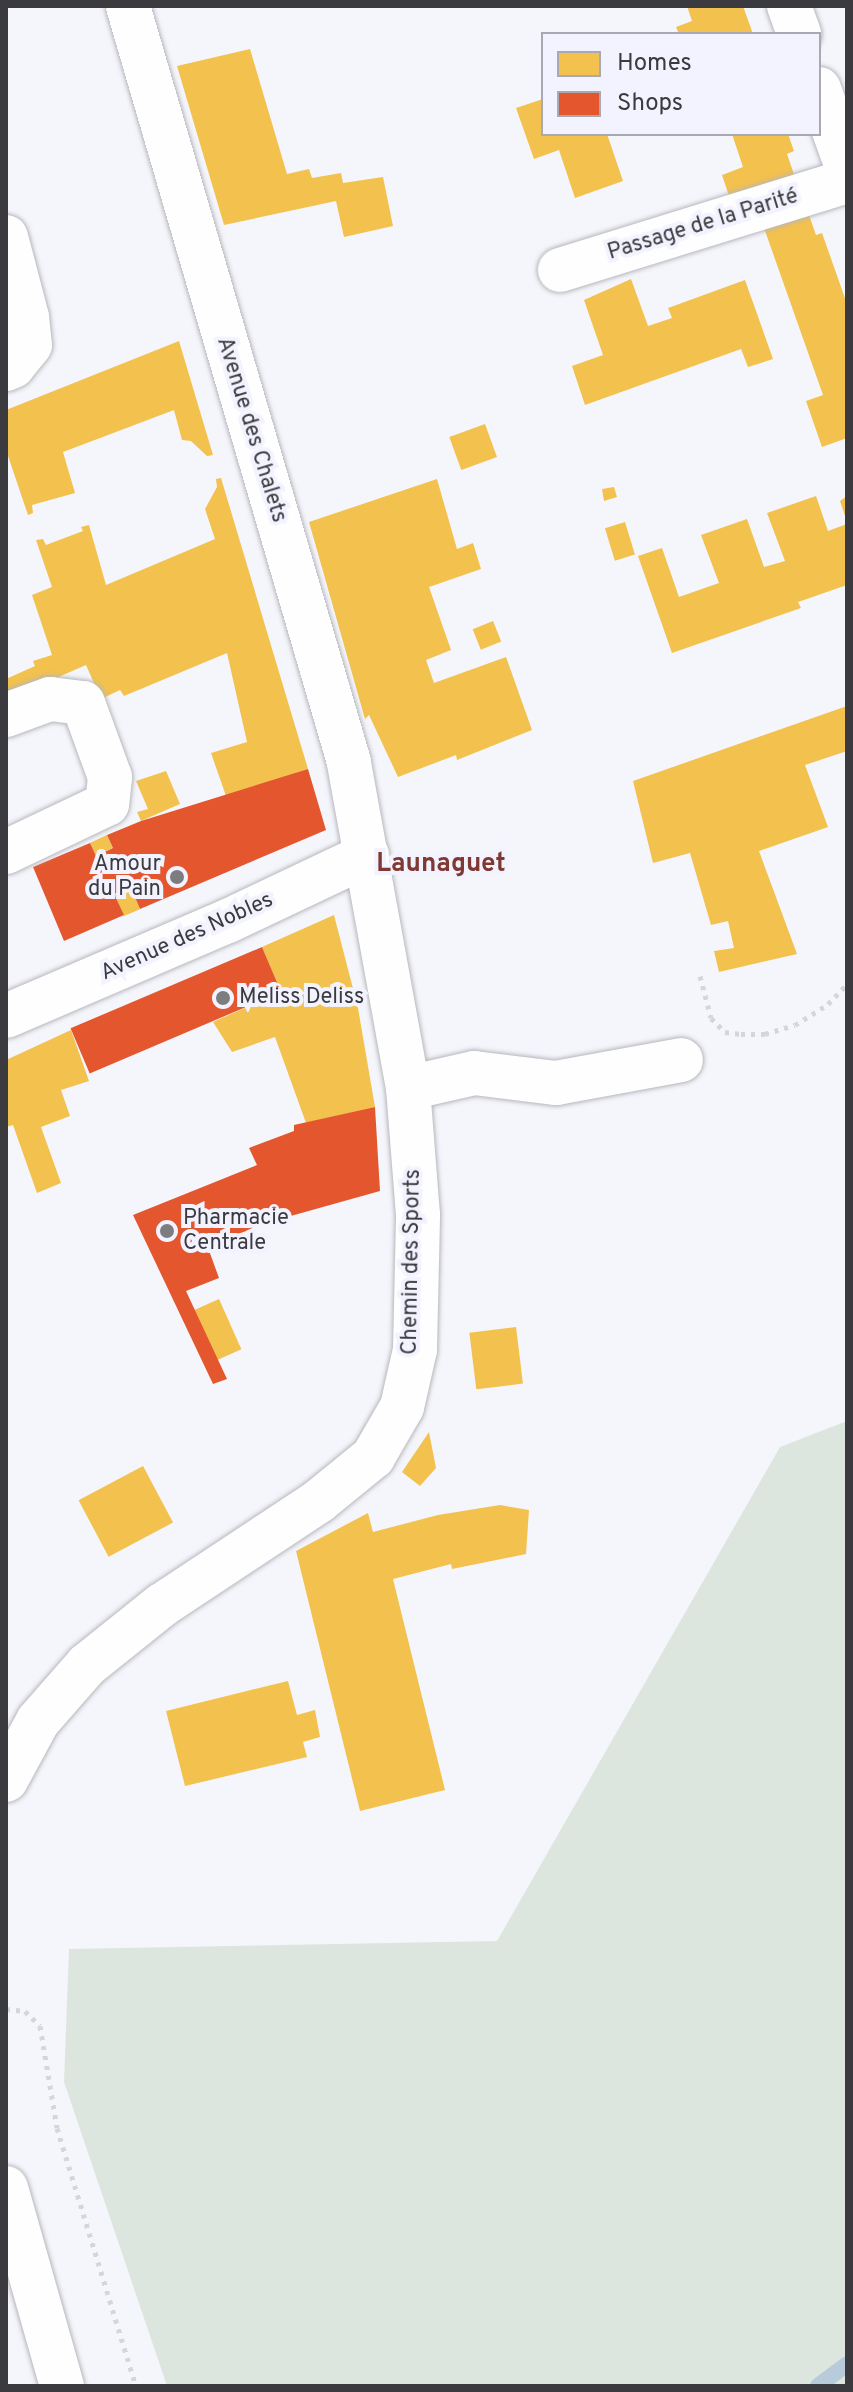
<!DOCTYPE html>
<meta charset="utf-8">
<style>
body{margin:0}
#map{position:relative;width:853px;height:2392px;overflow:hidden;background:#f5f6fc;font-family:Overpass,sans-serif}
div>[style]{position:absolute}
.green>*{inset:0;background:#dde6de}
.homes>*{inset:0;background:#f2c14e;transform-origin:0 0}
.shops>*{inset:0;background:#e4572e;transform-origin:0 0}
.stream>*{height:16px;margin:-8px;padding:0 8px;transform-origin:8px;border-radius:8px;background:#b7cbda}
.path>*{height:5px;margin-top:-2.5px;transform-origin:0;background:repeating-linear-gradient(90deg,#d6d6d9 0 4px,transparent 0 10px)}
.roads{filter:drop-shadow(0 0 2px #b7b7bc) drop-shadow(0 0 2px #b7b7bc)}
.minor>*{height:44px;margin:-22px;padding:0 22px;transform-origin:22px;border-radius:22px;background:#fefeff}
.dots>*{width:22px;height:22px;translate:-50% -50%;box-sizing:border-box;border:4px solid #f2f3ff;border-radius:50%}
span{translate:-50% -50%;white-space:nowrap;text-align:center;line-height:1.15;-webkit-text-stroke:8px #f2f3ff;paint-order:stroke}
.street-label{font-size:22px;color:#3b3b3f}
.poi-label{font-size:22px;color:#3b3b3f}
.right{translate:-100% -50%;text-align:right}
.left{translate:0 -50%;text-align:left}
.quarter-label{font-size:26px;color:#7f3832;font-weight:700}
.frame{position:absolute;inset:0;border:8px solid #3b3b3f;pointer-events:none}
.legend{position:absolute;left:541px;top:32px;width:280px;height:104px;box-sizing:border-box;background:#f2f3ff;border:2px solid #a9a9b2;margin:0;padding:10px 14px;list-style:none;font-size:24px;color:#3b3b3f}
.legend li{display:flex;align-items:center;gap:16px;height:40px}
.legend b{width:40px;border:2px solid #a9a9b2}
</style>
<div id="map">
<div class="green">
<i style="clip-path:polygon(847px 1421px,847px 2386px,167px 2386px,64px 2082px,69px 1949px,497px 1941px,780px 1447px)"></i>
</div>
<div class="homes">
<i style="clip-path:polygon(687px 6px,743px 6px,753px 34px,679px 34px,676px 27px,692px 21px)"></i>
<i style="clip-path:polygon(250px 49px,287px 174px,309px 169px,312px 178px,341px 173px,343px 183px,383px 177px,393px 226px,344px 237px,336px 201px,224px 225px,177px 66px)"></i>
<i style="clip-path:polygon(543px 99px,543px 134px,607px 134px,623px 181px,575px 198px,559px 150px,534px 159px,516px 108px)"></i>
<i style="clip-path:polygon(732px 134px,788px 134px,794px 151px,787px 154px,795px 177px,730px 199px,722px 175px,743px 167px)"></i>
<i style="clip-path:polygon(808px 212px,816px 235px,822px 233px,847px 304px,847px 438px,822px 447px,806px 401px,823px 395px,764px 228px)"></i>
<i style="clip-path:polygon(631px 279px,648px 326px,672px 318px,668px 308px,745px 280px,773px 359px,748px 367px,741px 349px,585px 405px,572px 366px,603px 355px,584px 300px)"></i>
<i style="clip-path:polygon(179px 341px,213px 455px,207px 456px,191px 441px,182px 440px,174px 410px,63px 452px,75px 493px,32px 505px,33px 513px,28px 515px,6px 450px,6px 410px)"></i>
<i style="left:485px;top:424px;width:35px;height:38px;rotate:70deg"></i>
<i style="clip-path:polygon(221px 478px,308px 769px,226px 796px,211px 753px,247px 742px,227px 653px,124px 696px,120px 690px,101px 699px,86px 665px,6px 700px,6px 679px,35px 666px,33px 661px,52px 655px,32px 595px,52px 587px,36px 540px,43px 539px,46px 545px,83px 531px,81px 527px,89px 525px,106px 585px,215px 539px,205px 509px,217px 487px,216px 479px)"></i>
<i style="clip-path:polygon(437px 479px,457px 549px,473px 543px,481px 569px,429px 587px,451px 650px,426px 660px,434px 683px,506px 657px,532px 730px,457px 760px,456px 755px,398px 777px,369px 715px,365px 719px,309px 522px)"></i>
<i style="clip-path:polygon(614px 487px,617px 497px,604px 501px,602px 489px)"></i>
<i style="clip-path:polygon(816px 496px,828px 531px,847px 524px,847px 585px,798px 602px,801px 608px,672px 653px,638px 556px,662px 548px,679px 597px,719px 583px,701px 535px,747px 519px,764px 567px,785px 561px,767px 513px)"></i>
<i style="clip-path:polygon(847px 496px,847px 522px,840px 501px)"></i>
<i style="left:625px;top:522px;width:34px;height:21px;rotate:73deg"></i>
<i style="left:493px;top:621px;width:22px;height:22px;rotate:68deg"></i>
<i style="clip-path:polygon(847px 706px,847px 751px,805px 765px,828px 827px,759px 851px,797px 954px,719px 972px,714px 951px,734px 948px,728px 921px,711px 925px,690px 853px,653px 863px,633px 781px)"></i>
<i style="clip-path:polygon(166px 771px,180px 804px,141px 821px,137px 812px,148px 809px,136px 781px)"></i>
<i style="left:107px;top:835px;width:14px;height:19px;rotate:65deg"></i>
<i style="left:131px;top:888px;width:23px;height:18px;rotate:67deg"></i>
<i style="clip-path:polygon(334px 915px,358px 1008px,375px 1107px,306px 1123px,275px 1037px,232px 1052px,213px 1022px,281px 992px,262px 947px)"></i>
<i style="clip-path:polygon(71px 1030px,89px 1081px,61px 1090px,70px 1116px,41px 1127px,61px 1183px,37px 1193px,13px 1125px,6px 1127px,6px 1060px)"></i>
<i style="left:219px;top:1299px;width:55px;height:27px;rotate:66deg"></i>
<i style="left:516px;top:1327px;width:57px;height:47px;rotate:83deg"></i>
<i style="clip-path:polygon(429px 1432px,436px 1468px,420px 1486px,402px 1472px)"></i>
<i style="left:143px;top:1466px;width:64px;height:73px;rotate:62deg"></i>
<i style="clip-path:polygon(500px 1505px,529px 1510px,526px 1554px,452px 1569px,451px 1564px,393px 1579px,445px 1790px,360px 1811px,296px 1551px,368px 1513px,373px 1532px,438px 1515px)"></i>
<i style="clip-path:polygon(288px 1681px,297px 1715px,315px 1710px,320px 1737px,303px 1742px,307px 1757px,185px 1786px,166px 1711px)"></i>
</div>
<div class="shops">
<i style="clip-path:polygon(308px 769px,326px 830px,140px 909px,131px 888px,114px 894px,124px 915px,64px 941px,33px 867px,90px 843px,96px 856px,113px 848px,107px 835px,141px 821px)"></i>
<i style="left:262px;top:947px;width:49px;height:208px;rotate:67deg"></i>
<i style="clip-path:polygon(375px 1107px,380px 1191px,280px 1219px,207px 1245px,219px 1278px,186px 1291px,227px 1379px,213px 1384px,133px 1215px,257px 1165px,249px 1148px,294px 1131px,294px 1125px)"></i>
</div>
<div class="stream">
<i style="left:818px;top:2386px;width:36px;rotate:-37deg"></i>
</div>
<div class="path">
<i style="left:700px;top:976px;width:43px;rotate:75.3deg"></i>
<i style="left:711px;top:1018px;width:20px;rotate:45deg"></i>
<i style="left:725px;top:1032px;width:16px;rotate:7deg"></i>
<i style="left:741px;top:1034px;width:24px"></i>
<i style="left:765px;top:1034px;width:31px;rotate:-17deg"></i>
<i style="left:795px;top:1025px;width:39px;rotate:-32deg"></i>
<i style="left:828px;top:1004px;width:28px;rotate:-46deg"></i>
<i style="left:6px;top:2009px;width:19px;rotate:6deg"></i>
<i style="left:25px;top:2011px;width:21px;rotate:45deg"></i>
<i style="left:40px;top:2026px;width:103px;rotate:80.5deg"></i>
<i style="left:57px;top:2128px;width:270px;rotate:73deg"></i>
</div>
<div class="roads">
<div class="minor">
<i style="left:789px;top:6px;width:30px;rotate:70deg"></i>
<i style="left:819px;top:89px;width:83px;rotate:70.3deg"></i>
<i style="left:6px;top:237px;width:83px;rotate:75.3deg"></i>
<i style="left:27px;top:317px;width:28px;rotate:84deg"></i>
<i style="left:30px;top:345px;width:27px;rotate:129deg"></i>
<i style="left:13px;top:366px;width:8px;rotate:157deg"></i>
<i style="left:560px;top:270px;width:300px;rotate:-17.2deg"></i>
<i style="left:6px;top:715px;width:47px;rotate:-20deg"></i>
<i style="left:50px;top:699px;width:33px;rotate:7deg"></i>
<i style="left:83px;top:703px;width:79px;rotate:70deg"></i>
<i style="left:110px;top:777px;width:27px;rotate:96deg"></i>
<i style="left:107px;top:804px;width:112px;rotate:154.6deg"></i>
<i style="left:6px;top:1016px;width:241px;rotate:-23.2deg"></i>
<i style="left:228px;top:921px;width:154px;rotate:-25.4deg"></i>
<i style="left:408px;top:1088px;width:68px;rotate:-12.8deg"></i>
<i style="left:474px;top:1073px;width:83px;rotate:7deg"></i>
<i style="left:556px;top:1083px;width:127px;rotate:-10.4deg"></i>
<i style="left:6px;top:1780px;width:67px;rotate:-61.5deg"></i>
<i style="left:38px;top:1721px;width:74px;rotate:-48.8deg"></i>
<i style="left:87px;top:1665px;width:96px;rotate:-38.7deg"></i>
<i style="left:162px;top:1605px;width:188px;rotate:-33.5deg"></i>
<i style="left:319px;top:1501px;width:70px;rotate:-39.2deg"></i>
<i style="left:373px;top:1457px;width:58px;rotate:-59.9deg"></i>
<i style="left:402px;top:1407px;width:58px;rotate:-77.2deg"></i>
<i style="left:415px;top:1350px;width:135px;rotate:-88.7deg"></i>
<i style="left:418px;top:1215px;width:127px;rotate:-94.5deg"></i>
<i style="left:408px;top:1088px;width:331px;rotate:-100.3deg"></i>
<i style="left:349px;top:762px;width:788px;rotate:-106.3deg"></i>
<i style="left:6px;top:2188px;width:206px;rotate:74.2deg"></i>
</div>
</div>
<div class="dots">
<i style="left:177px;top:877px;background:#7c7c81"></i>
<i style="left:223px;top:998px;background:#7c7c81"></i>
<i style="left:167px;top:1231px;background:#7c7c81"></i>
</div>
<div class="street-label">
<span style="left:703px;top:225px;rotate:-17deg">Passage de la Parité</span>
<span style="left:251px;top:430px;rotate:73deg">Avenue des Chalets</span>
<span style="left:187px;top:937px;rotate:-24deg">Avenue des Nobles</span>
<span style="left:412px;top:1262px;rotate:-89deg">Chemin des Sports</span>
</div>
<div class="poi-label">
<span class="right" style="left:161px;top:877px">Amour<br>du Pain</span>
<span class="left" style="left:239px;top:998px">Meliss Deliss</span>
<span class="left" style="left:183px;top:1231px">Pharmacie<br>Centrale</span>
</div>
<div class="quarter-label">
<span style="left:441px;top:865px">Launaguet</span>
</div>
<div class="frame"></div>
<ul class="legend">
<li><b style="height:22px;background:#f2c14e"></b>Homes</li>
<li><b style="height:22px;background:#e4572e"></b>Shops</li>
</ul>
</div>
